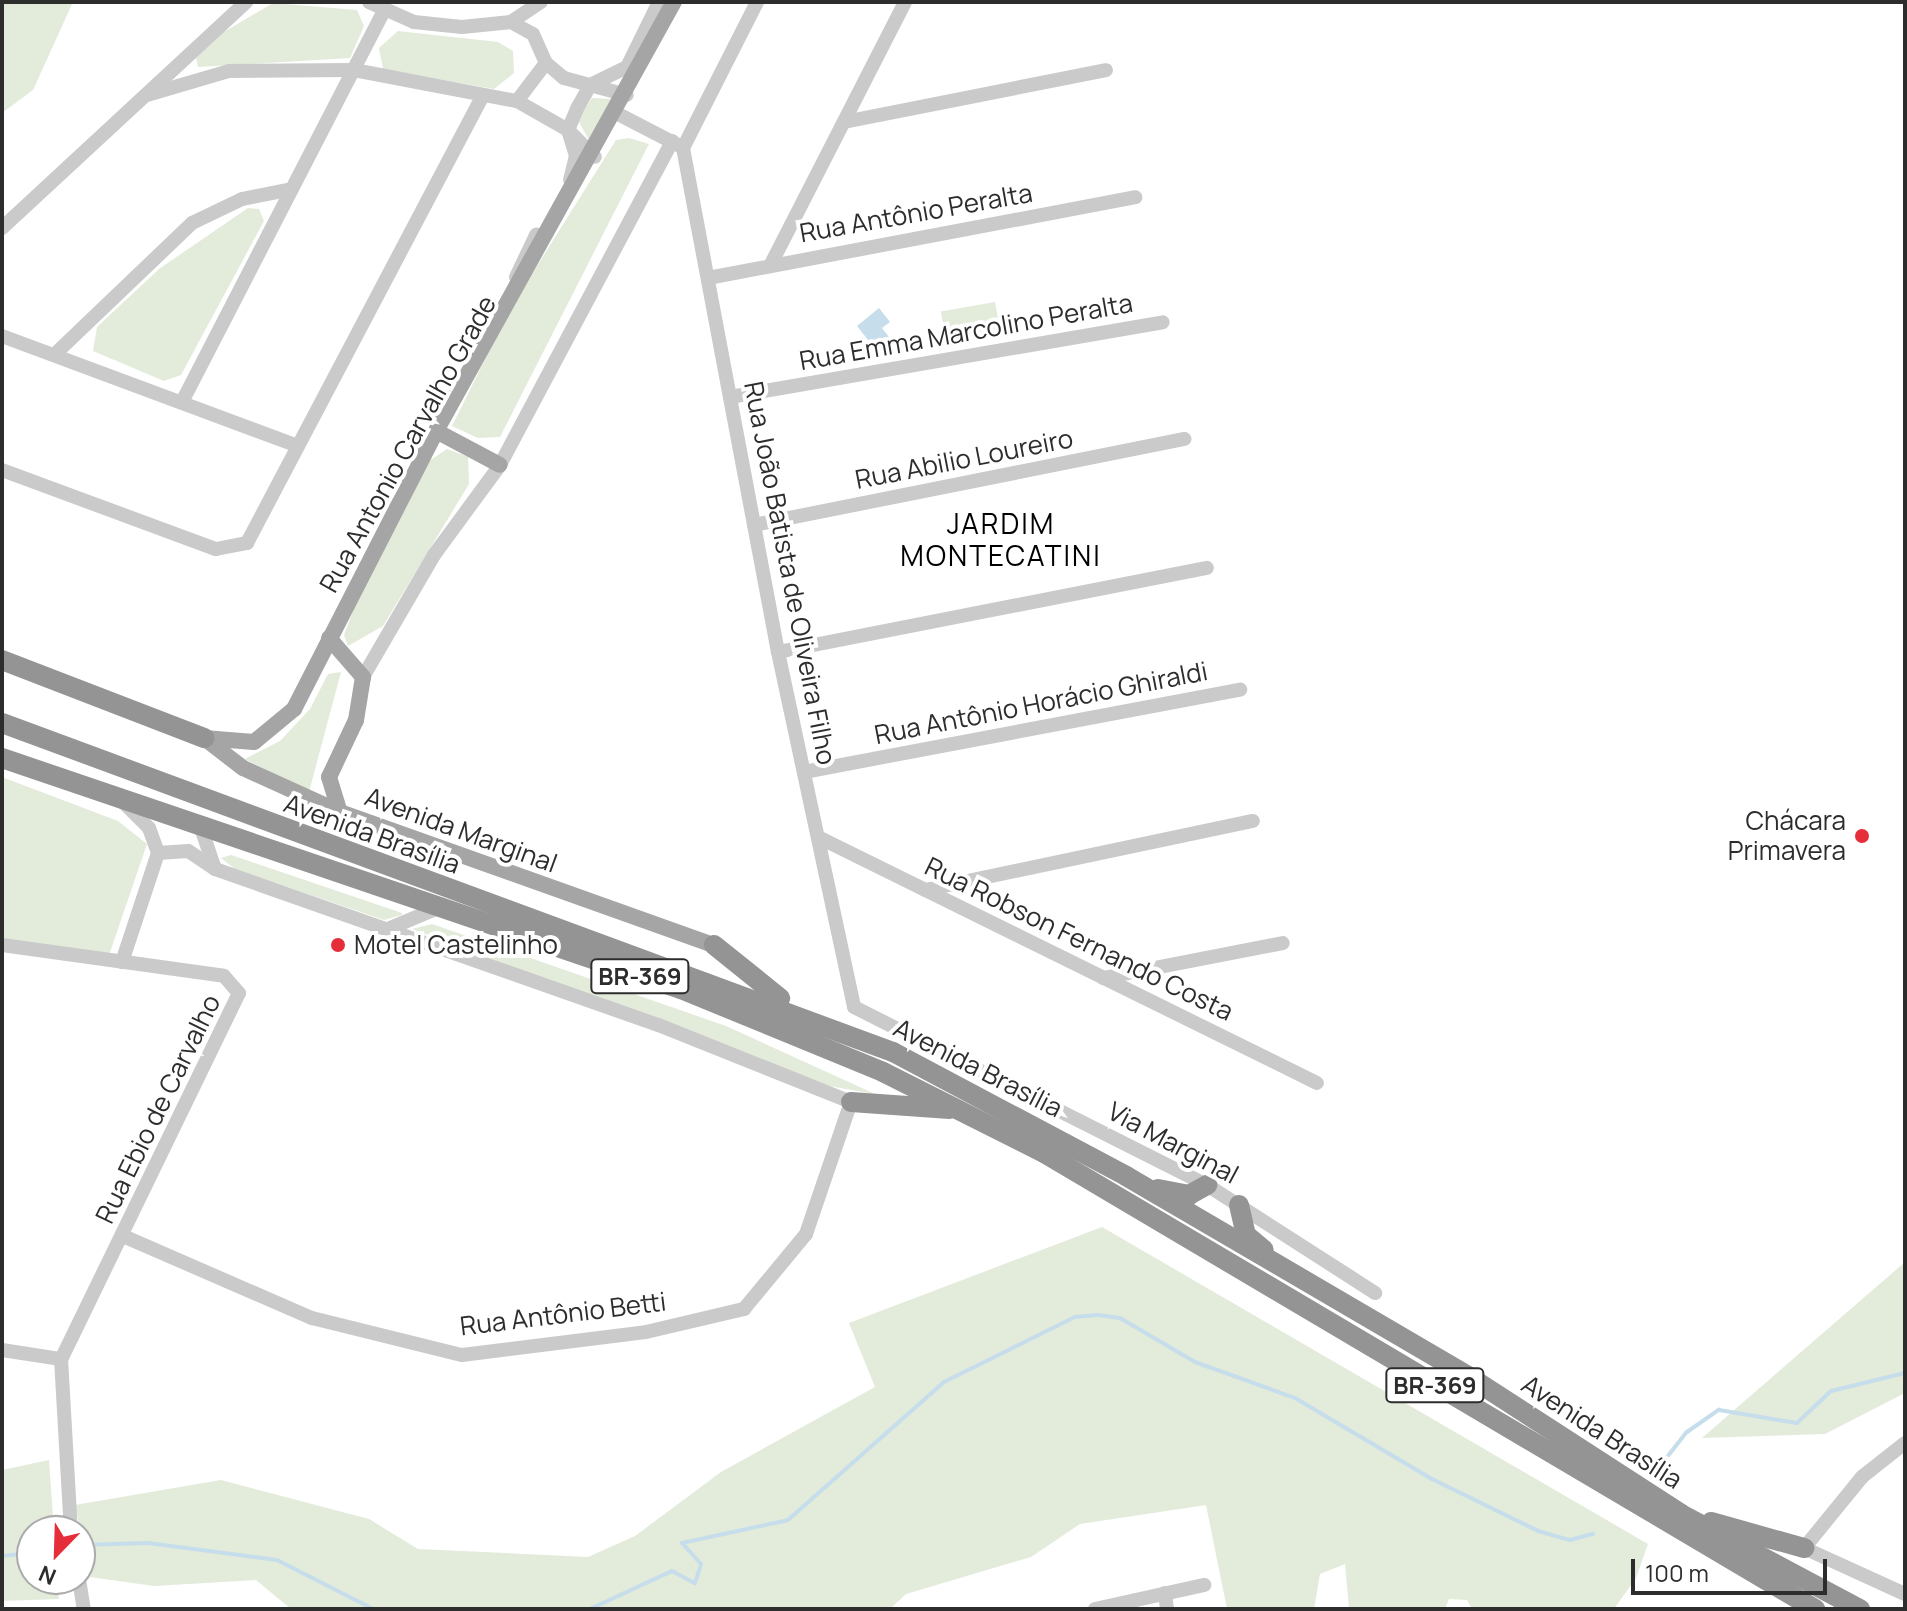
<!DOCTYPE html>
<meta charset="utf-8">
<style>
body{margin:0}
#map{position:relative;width:1907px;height:1611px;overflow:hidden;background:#fff;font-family:Manrope,sans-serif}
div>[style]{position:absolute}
.green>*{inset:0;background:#e3ebda;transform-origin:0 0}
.water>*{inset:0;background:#c6ddeb}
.stream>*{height:4px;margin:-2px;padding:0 2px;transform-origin:2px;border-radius:2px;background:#c6ddeb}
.minor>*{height:14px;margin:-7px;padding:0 7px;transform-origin:7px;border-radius:7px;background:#cacaca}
.major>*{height:16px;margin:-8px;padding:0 8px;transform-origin:8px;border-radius:8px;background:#a5a5a5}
.highway>*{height:20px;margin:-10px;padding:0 10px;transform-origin:10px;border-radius:10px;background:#949494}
.dots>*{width:22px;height:22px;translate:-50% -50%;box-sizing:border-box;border:4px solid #fff;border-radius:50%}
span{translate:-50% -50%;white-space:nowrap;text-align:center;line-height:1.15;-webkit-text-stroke:8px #fff;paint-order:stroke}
.shield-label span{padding:2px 6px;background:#fff;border:2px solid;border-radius:6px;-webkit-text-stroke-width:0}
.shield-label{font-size:24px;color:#2d2d2d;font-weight:700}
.street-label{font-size:26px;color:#2d2d2d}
.poi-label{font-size:26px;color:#2d2d2d}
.right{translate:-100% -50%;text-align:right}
.left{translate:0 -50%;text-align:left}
.neighbourhood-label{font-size:28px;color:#000;letter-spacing:2px}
.frame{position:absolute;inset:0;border:4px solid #2d2d2d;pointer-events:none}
.north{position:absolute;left:16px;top:1515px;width:80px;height:80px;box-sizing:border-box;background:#fff;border:2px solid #ababab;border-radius:50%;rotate:203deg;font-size:22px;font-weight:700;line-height:32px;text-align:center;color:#2d2d2d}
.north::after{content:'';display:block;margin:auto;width:28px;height:36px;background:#e62d3a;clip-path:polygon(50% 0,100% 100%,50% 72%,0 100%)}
.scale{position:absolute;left:1631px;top:1559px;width:196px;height:36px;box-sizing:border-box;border:4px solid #2d2d2d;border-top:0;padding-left:10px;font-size:24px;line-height:28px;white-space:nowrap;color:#2d2d2d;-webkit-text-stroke:6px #fff;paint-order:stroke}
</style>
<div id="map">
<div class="green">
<i style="clip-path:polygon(2px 2px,73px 2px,33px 90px,2px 113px)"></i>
<i style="clip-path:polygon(273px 3px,357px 10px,364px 26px,350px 58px,198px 67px,196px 58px,222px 33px)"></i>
<i style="clip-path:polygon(398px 31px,498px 42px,513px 51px,514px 73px,494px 89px,383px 69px,379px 48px)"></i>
<i style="clip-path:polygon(592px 98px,612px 99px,591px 144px,578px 120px)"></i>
<i style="clip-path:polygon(629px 138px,649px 144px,500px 437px,478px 438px,452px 426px,510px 309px,616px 140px)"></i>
<i style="clip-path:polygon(248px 208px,259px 209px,264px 221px,181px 375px,164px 381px,93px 351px,97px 327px,159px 269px)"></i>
<i style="left:995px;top:302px;width:27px;height:55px;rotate:80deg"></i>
<i style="clip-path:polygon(447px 449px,468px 457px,469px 484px,383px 626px,348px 646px,344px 635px,366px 576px,429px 461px)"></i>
<i style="clip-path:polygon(341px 672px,309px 792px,245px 759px,280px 741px,310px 709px,328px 674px)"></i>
<i style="clip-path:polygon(2px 777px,118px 821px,147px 844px,108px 958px,2px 944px)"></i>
<i style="clip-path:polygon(231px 855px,402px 913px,402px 915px,384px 920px,235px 869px,221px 858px)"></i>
<i style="clip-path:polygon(432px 924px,726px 1026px,875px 1094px,829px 1086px,412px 929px)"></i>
<i style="clip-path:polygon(1102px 1227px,1648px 1544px,1636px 1578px,1614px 1609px,1472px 1609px,1467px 1600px,1449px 1599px,1445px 1609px,1349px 1609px,1345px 1564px,1320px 1574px,1314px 1609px,1227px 1609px,1206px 1505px,1080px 1524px,1031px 1557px,906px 1594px,890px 1609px,291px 1609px,256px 1580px,154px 1586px,90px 1577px,75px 1505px,221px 1480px,369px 1519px,418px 1549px,588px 1557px,635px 1536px,721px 1472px,875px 1387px,849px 1323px)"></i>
<i style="clip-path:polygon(1905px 1262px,1905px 1393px,1825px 1434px,1702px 1438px)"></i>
<i style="clip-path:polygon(49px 1460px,54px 1531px,32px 1531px,32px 1579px,57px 1579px,59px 1599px,2px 1601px,2px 1470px)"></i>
</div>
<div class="water">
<i style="clip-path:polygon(879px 308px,890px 322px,882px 328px,889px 337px,875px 349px,857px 326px)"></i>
</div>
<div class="stream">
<i style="left:1664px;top:1461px;width:37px;rotate:-52deg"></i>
<i style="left:1687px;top:1432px;width:39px;rotate:-35deg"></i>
<i style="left:1719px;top:1410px;width:79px;rotate:9.5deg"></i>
<i style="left:1797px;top:1423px;width:47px;rotate:-43.3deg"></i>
<i style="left:1831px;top:1391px;width:76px;rotate:-13.7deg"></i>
<i style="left:81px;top:1545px;width:67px;rotate:-1.7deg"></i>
<i style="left:148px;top:1543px;width:130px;rotate:7.5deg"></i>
<i style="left:277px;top:1560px;width:108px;rotate:27deg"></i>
<i style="left:2px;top:1556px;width:30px;rotate:-6deg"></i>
<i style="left:590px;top:1609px;width:90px;rotate:-24.9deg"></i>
<i style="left:672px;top:1571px;width:26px;rotate:28deg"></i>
<i style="left:695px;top:1583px;width:20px;rotate:-72deg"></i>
<i style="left:701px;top:1564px;width:28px;rotate:-132deg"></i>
<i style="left:682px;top:1543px;width:108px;rotate:-12.2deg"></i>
<i style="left:788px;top:1520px;width:208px;rotate:-41.5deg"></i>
<i style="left:944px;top:1382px;width:146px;rotate:-26.4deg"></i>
<i style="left:1075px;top:1317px;width:23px;rotate:-5deg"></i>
<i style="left:1098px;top:1315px;width:22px;rotate:8deg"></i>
<i style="left:1120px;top:1318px;width:87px;rotate:30.4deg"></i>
<i style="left:1195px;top:1362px;width:106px;rotate:19.8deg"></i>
<i style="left:1295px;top:1398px;width:159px;rotate:30.6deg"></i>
<i style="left:1432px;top:1479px;width:118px;rotate:26.1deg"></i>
<i style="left:1538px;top:1531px;width:33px;rotate:16deg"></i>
<i style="left:1570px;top:1540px;width:24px;rotate:-15deg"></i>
</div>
<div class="minor">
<i style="left:369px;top:2px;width:49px;rotate:24deg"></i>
<i style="left:414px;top:22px;width:48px;rotate:5.9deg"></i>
<i style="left:462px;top:27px;width:49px;rotate:-5.8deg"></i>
<i style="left:511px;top:22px;width:36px;rotate:-34deg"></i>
<i style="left:511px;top:22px;width:25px;rotate:29deg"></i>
<i style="left:533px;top:34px;width:32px;rotate:66deg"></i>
<i style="left:546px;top:63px;width:23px;rotate:40deg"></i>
<i style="left:564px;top:78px;width:65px;rotate:15.1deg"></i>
<i style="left:147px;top:95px;width:85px;rotate:-16.3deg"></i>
<i style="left:229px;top:71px;width:125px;rotate:-0.5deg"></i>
<i style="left:354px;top:70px;width:166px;rotate:10.8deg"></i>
<i style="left:517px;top:101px;width:59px;rotate:29.6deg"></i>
<i style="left:568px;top:130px;width:38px;rotate:45deg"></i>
<i style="left:517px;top:101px;width:48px;rotate:-52.7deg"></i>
<i style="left:618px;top:114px;width:68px;rotate:27.3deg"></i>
<i style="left:844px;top:122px;width:267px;rotate:-11.2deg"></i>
<i style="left:683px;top:148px;width:513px;rotate:79.33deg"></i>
<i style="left:778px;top:652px;width:363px;rotate:77.9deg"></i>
<i style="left:854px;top:1007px;width:395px;rotate:26.8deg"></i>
<i style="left:1207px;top:1185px;width:200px;rotate:32.7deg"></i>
<i style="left:683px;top:148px;width:164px;rotate:-63.1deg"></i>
<i style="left:570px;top:180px;width:25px;rotate:-76deg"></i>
<i style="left:576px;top:156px;width:27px;rotate:-107deg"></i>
<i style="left:568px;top:130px;width:25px;rotate:-67deg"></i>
<i style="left:578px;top:107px;width:25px;rotate:-61deg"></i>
<i style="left:590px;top:85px;width:41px;rotate:-25.9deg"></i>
<i style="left:627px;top:67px;width:72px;rotate:-63.8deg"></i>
<i style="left:2px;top:228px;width:333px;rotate:-42.8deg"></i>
<i style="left:771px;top:264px;width:294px;rotate:-62.9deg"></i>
<i style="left:516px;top:277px;width:47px;rotate:-64.5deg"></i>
<i style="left:708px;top:278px;width:435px;rotate:-10.7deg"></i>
<i style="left:2px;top:336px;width:315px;rotate:20.4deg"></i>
<i style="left:54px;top:355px;width:191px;rotate:-43.7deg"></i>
<i style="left:192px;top:223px;width:55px;rotate:-25.6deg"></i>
<i style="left:242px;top:199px;width:47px;rotate:-11.1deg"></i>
<i style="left:730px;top:397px;width:439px;rotate:-9.8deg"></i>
<i style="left:182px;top:402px;width:440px;rotate:-62.7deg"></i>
<i style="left:2px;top:470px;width:228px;rotate:20.3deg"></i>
<i style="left:216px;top:549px;width:32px;rotate:-11deg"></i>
<i style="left:247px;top:543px;width:504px;rotate:-62.21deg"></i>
<i style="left:754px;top:525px;width:439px;rotate:-11.3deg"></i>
<i style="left:778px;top:652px;width:437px;rotate:-11.1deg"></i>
<i style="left:363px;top:677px;width:141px;rotate:-59.8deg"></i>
<i style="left:434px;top:555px;width:112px;rotate:-53.7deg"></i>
<i style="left:500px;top:465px;width:367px;rotate:-62deg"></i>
<i style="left:804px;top:772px;width:444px;rotate:-10.7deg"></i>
<i style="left:122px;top:801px;width:38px;rotate:45deg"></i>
<i style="left:149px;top:828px;width:27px;rotate:70deg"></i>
<i style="left:158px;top:853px;width:115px;rotate:108.3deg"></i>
<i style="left:201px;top:828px;width:43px;rotate:71.1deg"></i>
<i style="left:820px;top:838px;width:554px;rotate:26.24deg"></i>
<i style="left:925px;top:890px;width:335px;rotate:-11.9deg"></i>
<i style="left:388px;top:929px;width:56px;rotate:-22.9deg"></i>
<i style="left:2px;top:945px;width:224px;rotate:7.9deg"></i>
<i style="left:224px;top:976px;width:23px;rotate:49deg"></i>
<i style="left:239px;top:993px;width:407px;rotate:115.9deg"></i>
<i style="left:61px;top:1359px;width:172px;rotate:86.7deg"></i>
<i style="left:1103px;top:978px;width:183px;rotate:-11deg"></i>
<i style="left:123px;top:1236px;width:206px;rotate:23.5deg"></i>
<i style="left:312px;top:1318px;width:154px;rotate:13.9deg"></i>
<i style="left:462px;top:1355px;width:185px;rotate:-7.1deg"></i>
<i style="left:646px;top:1332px;width:101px;rotate:-13.2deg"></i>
<i style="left:744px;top:1309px;width:97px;rotate:-50.4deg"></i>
<i style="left:806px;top:1234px;width:139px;rotate:-71.2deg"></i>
<i style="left:851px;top:1102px;width:208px;rotate:-158.2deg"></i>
<i style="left:658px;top:1025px;width:470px;rotate:-160.6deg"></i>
<i style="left:215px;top:869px;width:32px;rotate:-146deg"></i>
<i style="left:188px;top:851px;width:30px;rotate:176deg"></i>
<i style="left:2px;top:1350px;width:60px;rotate:8.7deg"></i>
<i style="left:1905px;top:1443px;width:55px;rotate:141.7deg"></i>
<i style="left:1862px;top:1477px;width:92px;rotate:129.2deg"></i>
<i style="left:1804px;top:1548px;width:111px;rotate:24.5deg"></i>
<i style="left:79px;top:1579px;width:30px;rotate:81deg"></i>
<i style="left:1165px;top:1593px;width:16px;rotate:83deg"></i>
<i style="left:1095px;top:1609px;width:112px;rotate:-12.4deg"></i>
</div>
<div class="major">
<i style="left:436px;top:431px;width:72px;rotate:28deg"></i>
<i style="left:329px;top:638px;width:52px;rotate:48.9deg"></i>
<i style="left:363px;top:677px;width:44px;rotate:99.2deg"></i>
<i style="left:356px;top:720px;width:63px;rotate:115.3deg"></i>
<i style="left:329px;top:777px;width:37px;rotate:73deg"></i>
<i style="left:204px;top:738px;width:50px;rotate:4.6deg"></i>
<i style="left:254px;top:742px;width:52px;rotate:-39.5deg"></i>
<i style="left:294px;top:709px;width:312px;rotate:-62.9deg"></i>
<i style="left:436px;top:431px;width:491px;rotate:-61deg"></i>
<i style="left:204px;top:738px;width:49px;rotate:37.6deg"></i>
<i style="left:243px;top:768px;width:107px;rotate:24.4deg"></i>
<i style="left:340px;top:812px;width:397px;rotate:19.6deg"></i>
</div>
<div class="highway">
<i style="left:2px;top:660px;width:217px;rotate:21.1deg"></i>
<i style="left:2px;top:723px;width:950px;rotate:20.27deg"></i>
<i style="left:893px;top:1052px;width:264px;rotate:28deg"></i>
<i style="left:1126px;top:1176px;width:396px;rotate:30.3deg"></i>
<i style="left:1468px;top:1376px;width:254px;rotate:32.9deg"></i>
<i style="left:1681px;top:1514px;width:203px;rotate:28deg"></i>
<i style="left:2px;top:758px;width:717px;rotate:18.79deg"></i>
<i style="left:681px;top:989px;width:218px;rotate:22.3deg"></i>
<i style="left:883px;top:1072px;width:180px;rotate:26.7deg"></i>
<i style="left:1044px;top:1153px;width:896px;rotate:30.6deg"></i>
<i style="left:714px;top:945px;width:85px;rotate:38.8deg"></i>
<i style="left:851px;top:1102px;width:99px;rotate:4deg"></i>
<i style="left:1158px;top:1189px;width:32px;rotate:11deg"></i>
<i style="left:1189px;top:1195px;width:21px;rotate:-29deg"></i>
<i style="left:1239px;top:1205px;width:31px;rotate:77deg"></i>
<i style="left:1246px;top:1235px;width:23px;rotate:40deg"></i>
<i style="left:1711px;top:1522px;width:97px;rotate:15.6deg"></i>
</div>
<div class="dots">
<i style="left:1862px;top:836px;background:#e62d3a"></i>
<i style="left:338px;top:945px;background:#e62d3a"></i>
</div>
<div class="shield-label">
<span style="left:640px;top:976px">BR-369</span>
<span style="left:1435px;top:1385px">BR-369</span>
</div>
<div class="street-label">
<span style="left:916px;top:213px;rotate:-10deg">Rua Antônio Peralta</span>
<span style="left:966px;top:332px;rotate:-10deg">Rua Emma Marcolino Peralta</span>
<span style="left:408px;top:444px;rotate:-61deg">Rua Antonio Carvalho Grade</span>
<span style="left:964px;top:459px;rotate:-11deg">Rua Abilio Loureiro</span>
<span style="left:790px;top:573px;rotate:79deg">Rua João Batista de Oliveira Filho</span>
<span style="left:1041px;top:703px;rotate:-11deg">Rua Antônio Horácio Ghiraldi</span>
<span style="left:461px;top:830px;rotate:20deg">Avenida Marginal</span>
<span style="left:372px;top:834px;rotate:20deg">Avenida Brasília</span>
<span style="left:1079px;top:939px;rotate:26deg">Rua Robson Fernando Costa</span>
<span style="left:978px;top:1068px;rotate:27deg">Avenida Brasília</span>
<span style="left:158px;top:1109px;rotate:-64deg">Rua Ebio de Carvalho</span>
<span style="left:1173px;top:1143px;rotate:28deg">Via Marginal</span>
<span style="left:563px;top:1314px;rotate:-7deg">Rua Antônio Betti</span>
<span style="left:1602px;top:1432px;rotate:33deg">Avenida Brasília</span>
</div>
<div class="poi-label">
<span class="right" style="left:1846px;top:836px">Chácara<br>Primavera</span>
<span class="left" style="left:354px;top:945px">Motel Castelinho</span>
</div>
<div class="neighbourhood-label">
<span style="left:1001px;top:539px">JARDIM<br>MONTECATINI</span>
</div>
<div class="frame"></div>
<div class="north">N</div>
<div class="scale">100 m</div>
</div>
